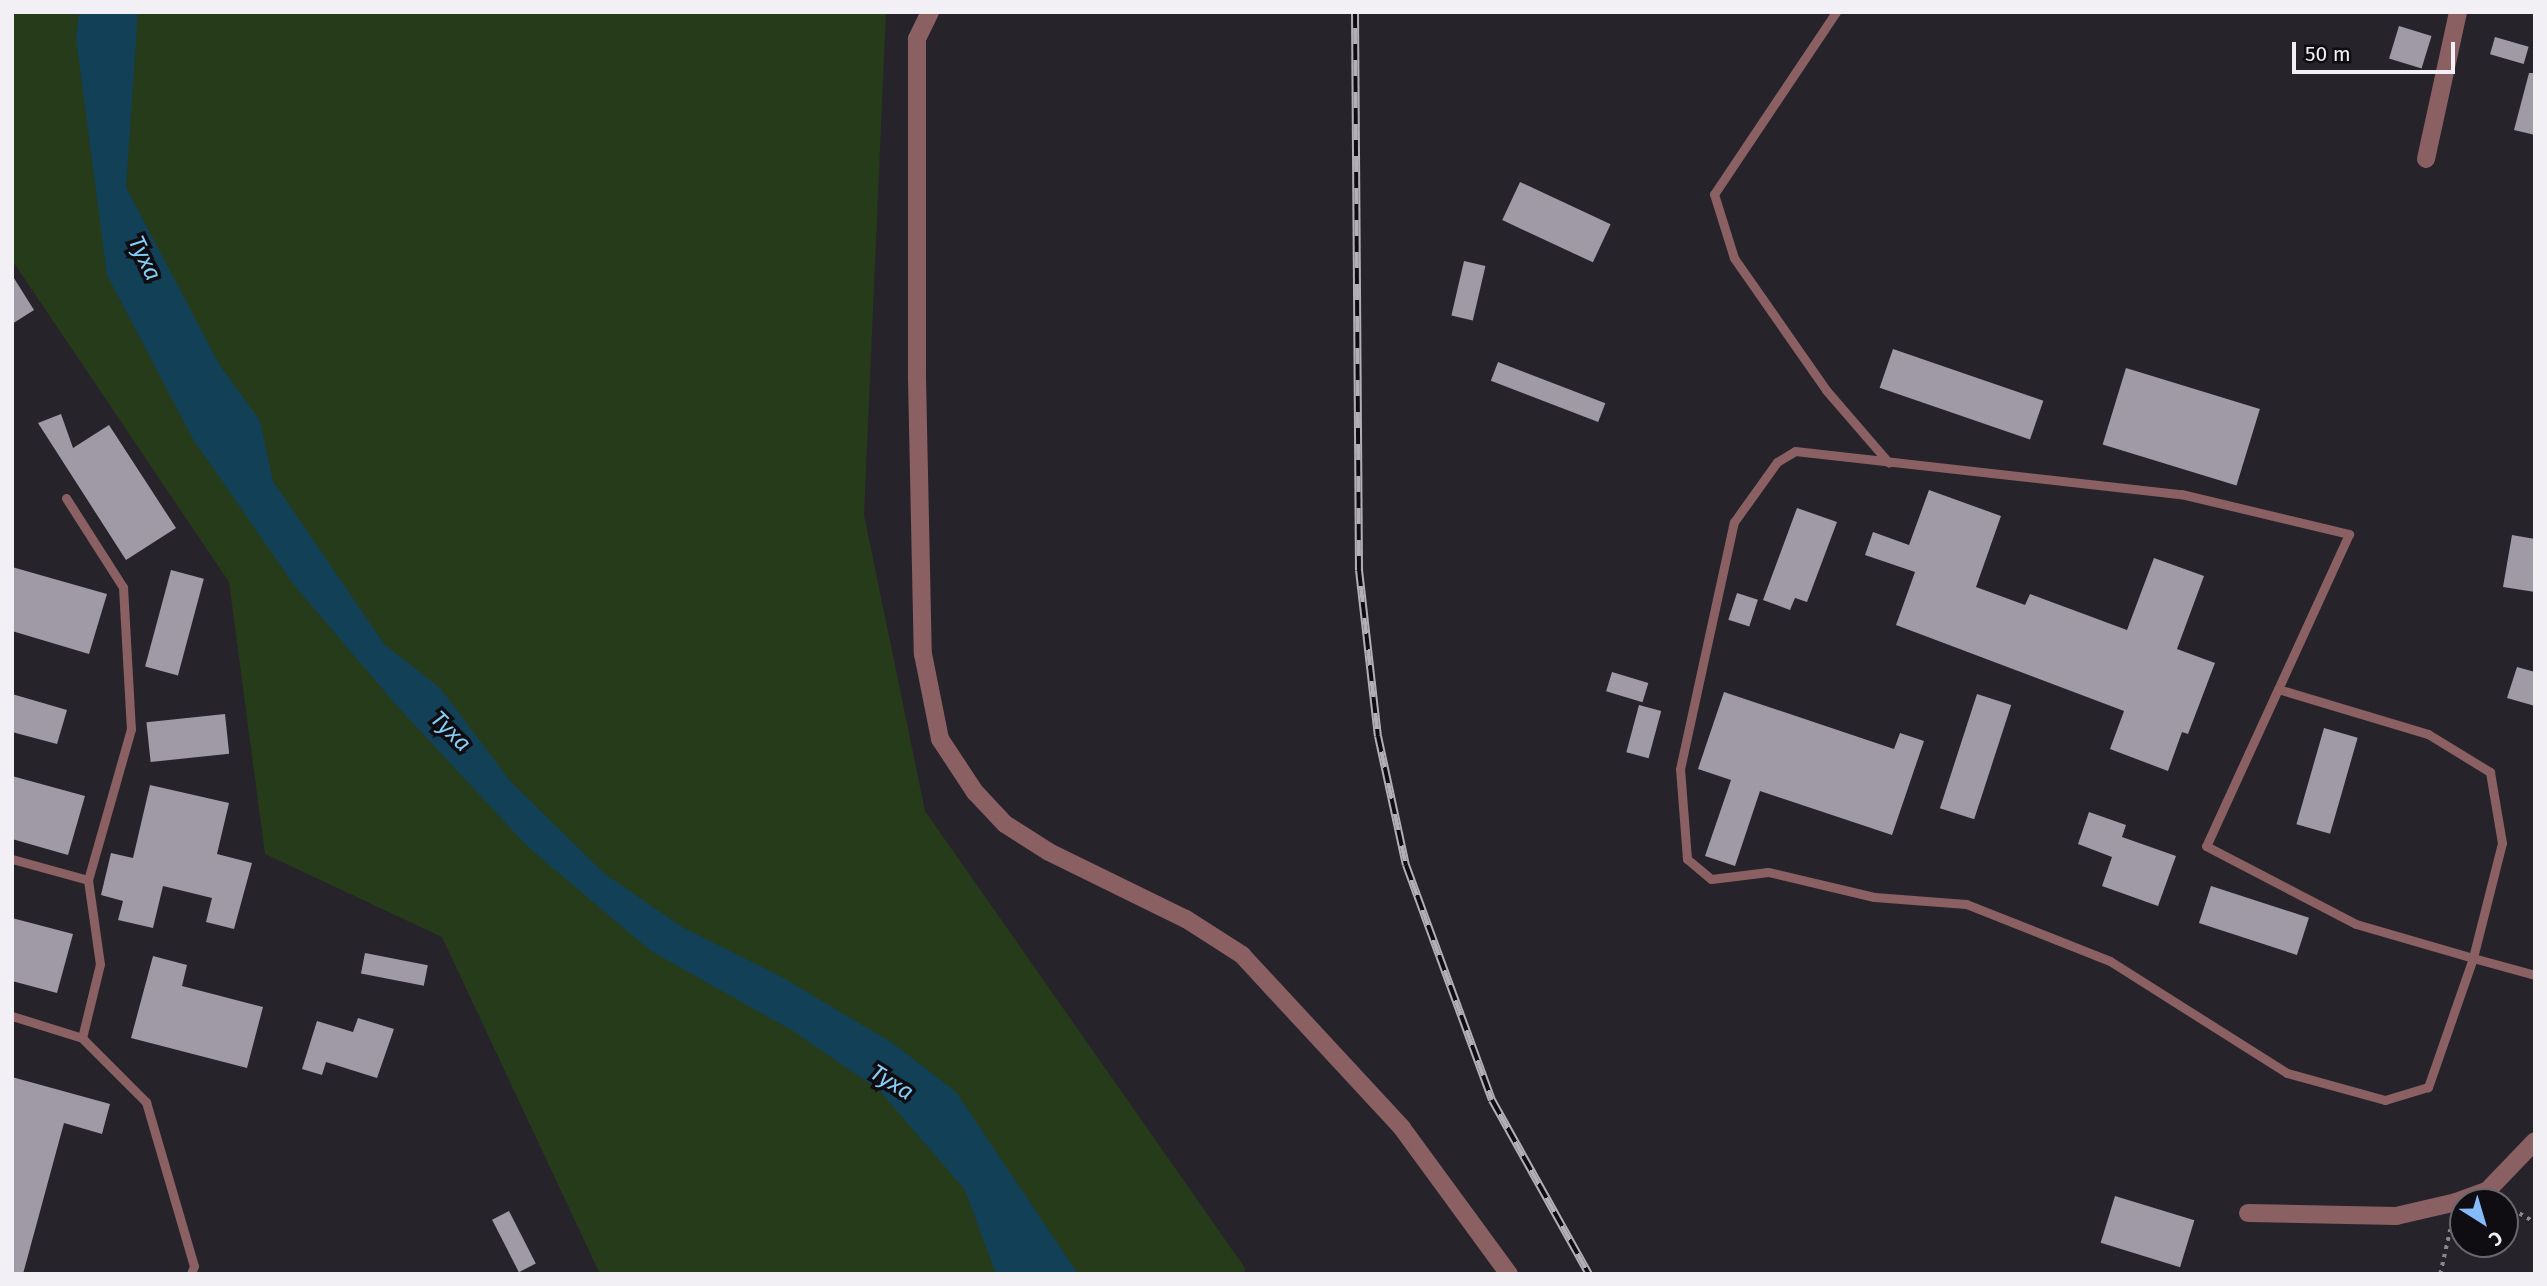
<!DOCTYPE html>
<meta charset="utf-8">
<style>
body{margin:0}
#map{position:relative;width:2547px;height:1286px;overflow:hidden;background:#27232b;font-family:"Fira Sans",sans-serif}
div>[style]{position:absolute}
.green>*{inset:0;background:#263b1a}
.water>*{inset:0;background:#124057}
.building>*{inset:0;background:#9f9aa5;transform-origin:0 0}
.path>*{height:3.5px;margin-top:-1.75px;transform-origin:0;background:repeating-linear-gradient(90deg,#8a878e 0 3.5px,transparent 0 8.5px)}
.lane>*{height:9px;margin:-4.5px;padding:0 4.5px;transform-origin:4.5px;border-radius:4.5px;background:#8a6062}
.street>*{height:18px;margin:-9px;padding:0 9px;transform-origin:9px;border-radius:9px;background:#8a6062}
.rail>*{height:8px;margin-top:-4px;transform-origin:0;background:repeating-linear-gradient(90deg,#0f0d11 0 16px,#b3afb6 0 32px);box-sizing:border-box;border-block:2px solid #b3afb6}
span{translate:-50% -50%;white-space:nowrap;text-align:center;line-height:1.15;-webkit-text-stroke:7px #0f0d11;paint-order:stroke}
.water-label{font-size:23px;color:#85cef7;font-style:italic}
.frame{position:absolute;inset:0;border:14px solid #f2eff5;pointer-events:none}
.north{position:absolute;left:2449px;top:1188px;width:70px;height:70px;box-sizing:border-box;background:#0f0d11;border:2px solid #6a676c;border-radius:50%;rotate:143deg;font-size:19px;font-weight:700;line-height:28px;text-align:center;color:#f2eff5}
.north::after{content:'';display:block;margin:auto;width:24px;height:32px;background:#85bbfb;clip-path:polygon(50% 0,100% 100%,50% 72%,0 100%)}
.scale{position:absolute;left:2292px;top:42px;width:163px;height:32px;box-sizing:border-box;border:4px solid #f2eff5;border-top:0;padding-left:9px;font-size:21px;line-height:24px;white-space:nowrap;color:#f2eff5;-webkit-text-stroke:5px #0f0d11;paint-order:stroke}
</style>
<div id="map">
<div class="green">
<i style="clip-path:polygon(12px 12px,886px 12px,864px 515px,925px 811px,1245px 1268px,1244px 1274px,600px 1274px,442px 937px,265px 854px,229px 582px,12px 260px)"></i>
</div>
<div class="water">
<i style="clip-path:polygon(79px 12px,138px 12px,126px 187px,219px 364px,260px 421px,273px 481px,384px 644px,440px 688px,511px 782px,605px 874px,682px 927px,780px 976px,894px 1044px,956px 1092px,1076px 1271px,1083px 1274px,996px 1274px,965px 1190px,879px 1090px,793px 1031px,651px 951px,528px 847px,398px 707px,294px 585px,193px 439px,107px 275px,76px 38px)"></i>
</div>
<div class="building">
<i style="left:2399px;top:26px;width:34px;height:34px;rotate:17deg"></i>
<i style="left:2495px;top:37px;width:35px;height:18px;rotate:16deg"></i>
<i style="clip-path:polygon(2529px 73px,2535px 73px,2535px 135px,2514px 130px)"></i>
<i style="left:1520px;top:182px;width:100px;height:42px;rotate:25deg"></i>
<i style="left:1464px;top:261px;width:22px;height:56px;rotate:13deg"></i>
<i style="clip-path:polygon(12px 275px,34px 310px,12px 324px)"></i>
<i style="left:1893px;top:349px;width:159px;height:41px;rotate:19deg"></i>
<i style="left:1498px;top:362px;width:115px;height:20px;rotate:21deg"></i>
<i style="left:2126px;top:368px;width:140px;height:80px;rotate:17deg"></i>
<i style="clip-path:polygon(61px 414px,73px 448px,109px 425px,176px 528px,126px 560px,38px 423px)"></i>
<i style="clip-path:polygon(1929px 490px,2001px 516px,1976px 587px,2025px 605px,2030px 594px,2127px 630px,2154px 558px,2204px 576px,2177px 649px,2215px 663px,2188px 734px,2182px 732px,2168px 771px,2110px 749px,2124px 711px,1896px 625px,1915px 572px,1865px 555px,1873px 532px,1909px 545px)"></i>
<i style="clip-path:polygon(1797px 508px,1837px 522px,1807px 602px,1795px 598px,1790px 610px,1763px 600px)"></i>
<i style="clip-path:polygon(2512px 535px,2535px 539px,2535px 592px,2503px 587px)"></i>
<i style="clip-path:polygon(12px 567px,107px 594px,89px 654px,12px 631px)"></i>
<i style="left:171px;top:570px;width:34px;height:100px;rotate:15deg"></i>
<i style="left:1737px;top:593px;width:22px;height:28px;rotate:18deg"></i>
<i style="clip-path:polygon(2517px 667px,2535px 672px,2535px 706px,2507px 698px)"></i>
<i style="left:1612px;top:672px;width:38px;height:20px;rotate:17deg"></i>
<i style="clip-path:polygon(1724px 692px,1894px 749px,1900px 733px,1924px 741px,1892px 835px,1760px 791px,1735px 866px,1705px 856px,1731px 780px,1698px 769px)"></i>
<i style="clip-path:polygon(12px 694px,67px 710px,57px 744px,12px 732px)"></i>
<i style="left:1977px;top:694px;width:36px;height:120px;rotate:18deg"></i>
<i style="left:1639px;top:705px;width:23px;height:49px;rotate:15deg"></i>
<i style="left:225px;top:714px;width:40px;height:79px;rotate:84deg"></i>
<i style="left:2324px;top:728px;width:35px;height:100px;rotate:16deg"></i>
<i style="clip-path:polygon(12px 776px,85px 796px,68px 855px,12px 839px)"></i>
<i style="clip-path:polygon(150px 785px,229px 803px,217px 854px,252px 863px,234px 929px,206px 922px,212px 898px,163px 886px,153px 928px,118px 920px,123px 901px,101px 895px,111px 853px,133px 858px)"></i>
<i style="clip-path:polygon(2089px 812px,2126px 825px,2122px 837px,2176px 856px,2158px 906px,2102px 886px,2112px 857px,2078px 844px)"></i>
<i style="left:2211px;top:886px;width:103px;height:39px;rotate:18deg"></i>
<i style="clip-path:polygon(12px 918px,73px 934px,57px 993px,12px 981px)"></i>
<i style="left:365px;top:953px;width:64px;height:21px;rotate:11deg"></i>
<i style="clip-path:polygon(153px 956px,187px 965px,182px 986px,263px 1007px,247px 1068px,131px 1038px)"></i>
<i style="clip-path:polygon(358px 1018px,394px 1029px,377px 1078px,326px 1062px,322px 1075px,302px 1069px,317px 1021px,353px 1032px)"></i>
<i style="clip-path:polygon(12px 1077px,110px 1104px,102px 1134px,64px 1123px,23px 1274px,12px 1274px)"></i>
<i style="left:2115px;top:1196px;width:83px;height:49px;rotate:17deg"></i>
<i style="left:509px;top:1211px;width:59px;height:19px;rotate:63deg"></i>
</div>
<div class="path">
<i style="left:2505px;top:1205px;width:34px;rotate:30deg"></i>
<i style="left:2440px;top:1274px;width:54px;rotate:-77.2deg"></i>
</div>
<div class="lane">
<i style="left:1836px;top:12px;width:219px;rotate:123.8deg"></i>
<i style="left:1714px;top:194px;width:67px;rotate:72.6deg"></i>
<i style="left:1734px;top:258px;width:161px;rotate:55.1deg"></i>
<i style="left:1826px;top:390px;width:96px;rotate:49.2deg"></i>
<i style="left:66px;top:498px;width:106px;rotate:57.4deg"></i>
<i style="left:123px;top:587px;width:142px;rotate:86.8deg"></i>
<i style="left:131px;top:729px;width:157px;rotate:105.9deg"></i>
<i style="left:88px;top:880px;width:85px;rotate:81.9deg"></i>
<i style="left:100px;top:964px;width:76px;rotate:103.7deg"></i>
<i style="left:2278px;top:689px;width:157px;rotate:16.7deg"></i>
<i style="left:2428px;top:734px;width:73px;rotate:31.5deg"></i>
<i style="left:2490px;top:772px;width:72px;rotate:80.4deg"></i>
<i style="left:2502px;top:843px;width:119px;rotate:104.2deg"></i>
<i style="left:2473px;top:958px;width:137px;rotate:109.2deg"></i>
<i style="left:2428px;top:1087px;width:45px;rotate:163.2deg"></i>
<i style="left:2385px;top:1100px;width:102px;rotate:-164.6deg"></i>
<i style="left:2287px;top:1073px;width:209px;rotate:-147.7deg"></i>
<i style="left:2110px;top:961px;width:155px;rotate:-158.4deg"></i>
<i style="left:1966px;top:904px;width:92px;rotate:-175.6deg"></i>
<i style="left:1874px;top:897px;width:109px;rotate:-166.7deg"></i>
<i style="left:1768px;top:872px;width:57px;rotate:173deg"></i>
<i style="left:1711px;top:879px;width:31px;rotate:-140deg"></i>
<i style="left:1687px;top:859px;width:90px;rotate:-94.4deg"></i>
<i style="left:1680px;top:769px;width:253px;rotate:-77.7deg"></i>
<i style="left:1734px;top:522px;width:74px;rotate:-54.4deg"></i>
<i style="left:1777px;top:462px;width:21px;rotate:-31deg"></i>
<i style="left:1795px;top:451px;width:388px;rotate:6.4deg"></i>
<i style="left:2181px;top:494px;width:173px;rotate:13.4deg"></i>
<i style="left:2349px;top:534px;width:343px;rotate:114.6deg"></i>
<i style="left:2206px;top:846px;width:169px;rotate:27.5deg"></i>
<i style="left:2356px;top:924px;width:122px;rotate:16.2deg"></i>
<i style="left:2473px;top:958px;width:64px;rotate:15.3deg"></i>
<i style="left:12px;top:859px;width:79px;rotate:15.4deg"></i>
<i style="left:12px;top:1016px;width:73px;rotate:17.4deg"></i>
<i style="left:82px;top:1038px;width:91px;rotate:45deg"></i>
<i style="left:146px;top:1102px;width:171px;rotate:73.7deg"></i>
<i style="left:194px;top:1266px;width:9px;rotate:111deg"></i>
</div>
<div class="street">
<i style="left:930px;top:12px;width:30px;rotate:116deg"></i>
<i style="left:917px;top:39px;width:339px;rotate:90deg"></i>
<i style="left:917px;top:378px;width:276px;rotate:88.8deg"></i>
<i style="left:923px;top:654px;width:87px;rotate:78.7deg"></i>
<i style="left:940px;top:739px;width:64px;rotate:56.6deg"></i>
<i style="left:975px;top:792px;width:44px;rotate:46.8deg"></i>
<i style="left:1005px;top:824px;width:52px;rotate:32.5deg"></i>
<i style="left:1049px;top:852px;width:153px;rotate:26.1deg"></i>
<i style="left:1186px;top:919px;width:67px;rotate:32.7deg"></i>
<i style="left:1242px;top:955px;width:236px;rotate:47.2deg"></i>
<i style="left:1402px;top:1128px;width:181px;rotate:53.8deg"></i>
<i style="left:2426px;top:159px;width:150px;rotate:-77.7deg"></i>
<i style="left:2248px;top:1213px;width:148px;rotate:1.2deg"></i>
<i style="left:2396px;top:1216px;width:62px;rotate:-13.1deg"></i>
<i style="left:2456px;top:1202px;width:33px;rotate:-20deg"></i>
<i style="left:2487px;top:1191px;width:69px;rotate:-46.2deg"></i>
</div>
<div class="rail">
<i style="left:1355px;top:12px;width:558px;rotate:89.59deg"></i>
<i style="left:1359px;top:570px;width:167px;rotate:83.5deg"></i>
<i style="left:1378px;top:736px;width:132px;rotate:77.8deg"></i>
<i style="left:1406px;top:865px;width:250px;rotate:69.9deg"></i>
<i style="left:1492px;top:1100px;width:199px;rotate:60.9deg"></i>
</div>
<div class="water-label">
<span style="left:145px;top:258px;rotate:64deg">Туха</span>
<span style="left:451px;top:731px;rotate:45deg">Туха</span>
<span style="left:892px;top:1082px;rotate:32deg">Туха</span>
</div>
<div class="frame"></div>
<div class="north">С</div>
<div class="scale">50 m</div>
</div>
